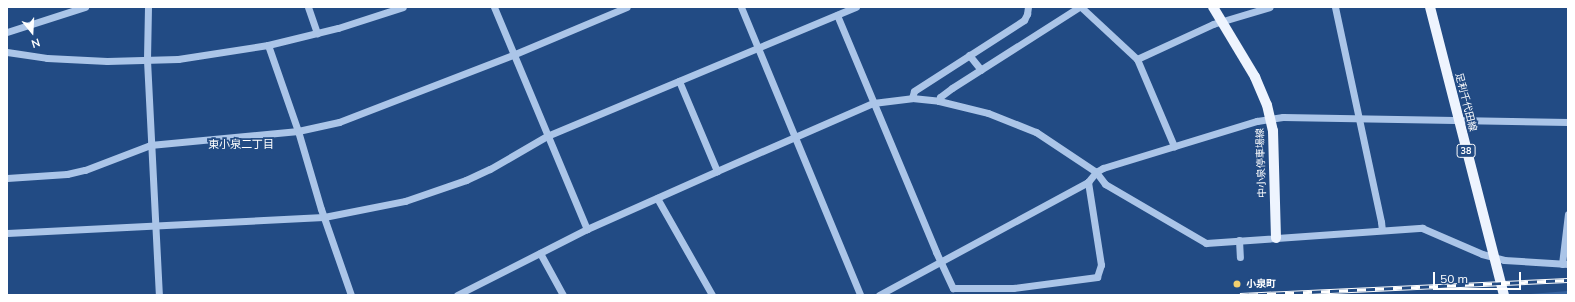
<!DOCTYPE html>
<meta charset="utf-8">
<style>
body{margin:0}
#map{position:relative;width:1575px;height:302px;overflow:hidden;background:#224b84;font-family:Mulish,"Noto Sans JP",sans-serif}
div>[style]{position:absolute}
.green>*{inset:0;background:#3764a1}
.minor>*{height:7px;margin:-3.5px;padding:0 3.5px;transform-origin:3.5px;border-radius:3.5px;background:#abc5e8}
.major>*{height:10px;margin:-5px;padding:0 5px;transform-origin:5px;border-radius:5px;background:#eef4fe}
.rail>*{height:4.5px;margin-top:-2.25px;transform-origin:0;background:repeating-linear-gradient(90deg,#224b84 0 9px,#fff 0 18px);box-sizing:border-box;border-block:1px solid #fff}
.dots>*{width:11px;height:11px;translate:-50% -50%;box-sizing:border-box;border:2px solid #224b84;border-radius:50%}
span{translate:-50% -50%;white-space:nowrap;text-align:center;line-height:1.15;-webkit-text-stroke:3.5px #224b84;paint-order:stroke}
.shield-label span{padding:1px 3px;background:#224b84;border:1px solid;border-radius:3px;-webkit-text-stroke-width:0}
.shield-label{font-size:9px;color:#fff;font-weight:700}
.street-label{font-size:10px;color:#fff}
.poi-label{font-size:10px;color:#fff;font-weight:700}
.left{translate:0 -50%;text-align:left}
.neighbourhood-label{font-size:11px;color:#fff}
.frame{position:absolute;inset:0;border:8px solid #fff;pointer-events:none}
.north{position:absolute;left:12px;top:12px;width:40px;height:40px;-webkit-text-stroke:3px #224b84;paint-order:stroke;rotate:162deg;font-size:11px;font-weight:700;line-height:16px;text-align:center;color:#fff}
.north::after{content:'';display:block;margin:auto;width:14px;height:18px;background:#fff;clip-path:polygon(50% 0,100% 100%,50% 72%,0 100%)}
.scale{position:absolute;left:1433px;top:272px;width:88px;height:18px;box-sizing:border-box;border:2px solid #fff;border-top:0;padding-left:5px;font-size:12px;line-height:14px;white-space:nowrap;color:#fff;-webkit-text-stroke:3px #224b84;paint-order:stroke}
</style>
<div id="map">
<div class="green">
<i style="clip-path:polygon(1568px 291px,1568px 295px,1516px 295px)"></i>
</div>
<div class="minor">
<i style="left:148px;top:7px;width:53px;rotate:91.1deg"></i>
<i style="left:147px;top:60px;width:235px;rotate:87.1deg"></i>
<i style="left:308px;top:7px;width:28px;rotate:71deg"></i>
<i style="left:494px;top:7px;width:241px;rotate:67.3deg"></i>
<i style="left:741px;top:7px;width:312px;rotate:67.5deg"></i>
<i style="left:1081px;top:7px;width:76px;rotate:42.9deg"></i>
<i style="left:1137px;top:59px;width:95px;rotate:67deg"></i>
<i style="left:1335px;top:7px;width:220px;rotate:77.9deg"></i>
<i style="left:1381px;top:222px;width:8px;rotate:83deg"></i>
<i style="left:837px;top:15px;width:257px;rotate:67.3deg"></i>
<i style="left:936px;top:252px;width:40px;rotate:65deg"></i>
<i style="left:953px;top:288px;width:60px"></i>
<i style="left:1013px;top:288px;width:85px;rotate:-7.5deg"></i>
<i style="left:1097px;top:277px;width:13px;rotate:-72deg"></i>
<i style="left:1101px;top:265px;width:84px;rotate:-98.9deg"></i>
<i style="left:7px;top:32px;width:82px;rotate:-17.8deg"></i>
<i style="left:268px;top:45px;width:91px;rotate:70.8deg"></i>
<i style="left:298px;top:131px;width:81px;rotate:73.6deg"></i>
<i style="left:321px;top:209px;width:91px;rotate:70.8deg"></i>
<i style="left:7px;top:52px;width:40px;rotate:8.5deg"></i>
<i style="left:47px;top:58px;width:60px;rotate:2.9deg"></i>
<i style="left:107px;top:61px;width:71px;rotate:-1.6deg"></i>
<i style="left:178px;top:59px;width:91px;rotate:-8.8deg"></i>
<i style="left:268px;top:45px;width:72px;rotate:-13.7deg"></i>
<i style="left:338px;top:28px;width:68px;rotate:-17.9deg"></i>
<i style="left:969px;top:55px;width:19px;rotate:51deg"></i>
<i style="left:1137px;top:59px;width:84px;rotate:-24.7deg"></i>
<i style="left:1213px;top:24px;width:59px;rotate:-16.6deg"></i>
<i style="left:679px;top:81px;width:98px;rotate:67.1deg"></i>
<i style="left:912px;top:98px;width:7px;rotate:-74deg"></i>
<i style="left:914px;top:91px;width:131px;rotate:-32.8deg"></i>
<i style="left:1024px;top:20px;width:7px;rotate:-63deg"></i>
<i style="left:1027px;top:14px;width:7px;rotate:-82deg"></i>
<i style="left:939px;top:101px;width:4px;rotate:-76deg"></i>
<i style="left:940px;top:97px;width:15px;rotate:-37deg"></i>
<i style="left:952px;top:88px;width:151px;rotate:-32.5deg"></i>
<i style="left:7px;top:178px;width:60px;rotate:-3.8deg"></i>
<i style="left:67px;top:174px;width:18px;rotate:-13deg"></i>
<i style="left:85px;top:170px;width:70px;rotate:-21deg"></i>
<i style="left:150px;top:145px;width:149px;rotate:-5.4deg"></i>
<i style="left:298px;top:131px;width:42px;rotate:-12.4deg"></i>
<i style="left:339px;top:122px;width:189px;rotate:-21.1deg"></i>
<i style="left:515px;top:54px;width:121px;rotate:-22.8deg"></i>
<i style="left:657px;top:198px;width:112px;rotate:60.4deg"></i>
<i style="left:7px;top:233px;width:317px;rotate:-2.9deg"></i>
<i style="left:324px;top:217px;width:83px;rotate:-11.2deg"></i>
<i style="left:405px;top:201px;width:65px;rotate:-19deg"></i>
<i style="left:466px;top:180px;width:26px;rotate:-25deg"></i>
<i style="left:490px;top:169px;width:66px;rotate:-30.1deg"></i>
<i style="left:547px;top:136px;width:335px;rotate:-22.7deg"></i>
<i style="left:1239px;top:240px;width:17px;rotate:87deg"></i>
<i style="left:540px;top:253px;width:48px;rotate:61.3deg"></i>
<i style="left:1562px;top:264px;width:50px;rotate:-83.2deg"></i>
<i style="left:457px;top:295px;width:146px;rotate:-26.9deg"></i>
<i style="left:587px;top:229px;width:142px;rotate:-24deg"></i>
<i style="left:717px;top:171px;width:170px;rotate:-23.6deg"></i>
<i style="left:873px;top:103px;width:39px;rotate:-7deg"></i>
<i style="left:912px;top:98px;width:27px;rotate:6deg"></i>
<i style="left:939px;top:101px;width:50px;rotate:13.8deg"></i>
<i style="left:988px;top:113px;width:52px;rotate:21.6deg"></i>
<i style="left:1036px;top:132px;width:72px;rotate:33.7deg"></i>
<i style="left:1096px;top:172px;width:15px;rotate:53deg"></i>
<i style="left:1105px;top:184px;width:117px;rotate:30.3deg"></i>
<i style="left:1206px;top:243px;width:217px;rotate:-4deg"></i>
<i style="left:1422px;top:228px;width:65px;rotate:23.4deg"></i>
<i style="left:1482px;top:254px;width:23px;rotate:15deg"></i>
<i style="left:1504px;top:260px;width:64px;rotate:3.6deg"></i>
<i style="left:879px;top:295px;width:238px;rotate:-28.4deg"></i>
<i style="left:1088px;top:182px;width:13px;rotate:-51deg"></i>
<i style="left:1096px;top:172px;width:8px;rotate:-30deg"></i>
<i style="left:1103px;top:168px;width:161px;rotate:-17deg"></i>
<i style="left:1257px;top:121px;width:26px;rotate:-9deg"></i>
<i style="left:1283px;top:117px;width:285px;rotate:1deg"></i>
</div>
<div class="major">
<i style="left:1213px;top:7px;width:82px;rotate:59deg"></i>
<i style="left:1255px;top:77px;width:30px;rotate:67deg"></i>
<i style="left:1267px;top:105px;width:27px;rotate:77deg"></i>
<i style="left:1273px;top:131px;width:107px;rotate:88.4deg"></i>
<i style="left:1430px;top:7px;width:297px;rotate:75.6deg"></i>
</div>
<div class="rail">
<i style="left:1240px;top:295px;width:328px;rotate:-2.6deg"></i>
</div>
<div class="dots">
<i style="left:1237px;top:284px;background:#f4d06e"></i>
</div>
<div class="shield-label">
<span style="left:1466px;top:151px">38</span>
</div>
<div class="street-label">
<span style="left:1466px;top:102px;rotate:76deg">足利千代田線</span>
<span style="left:1261px;top:163px;rotate:-92deg">中小泉停車場線</span>
</div>
<div class="poi-label">
<span class="left" style="left:1246px;top:284px">小泉町</span>
</div>
<div class="neighbourhood-label">
<span style="left:241px;top:144px">東小泉二丁目</span>
</div>
<div class="frame"></div>
<div class="north">N</div>
<div class="scale">50 m</div>
</div>
